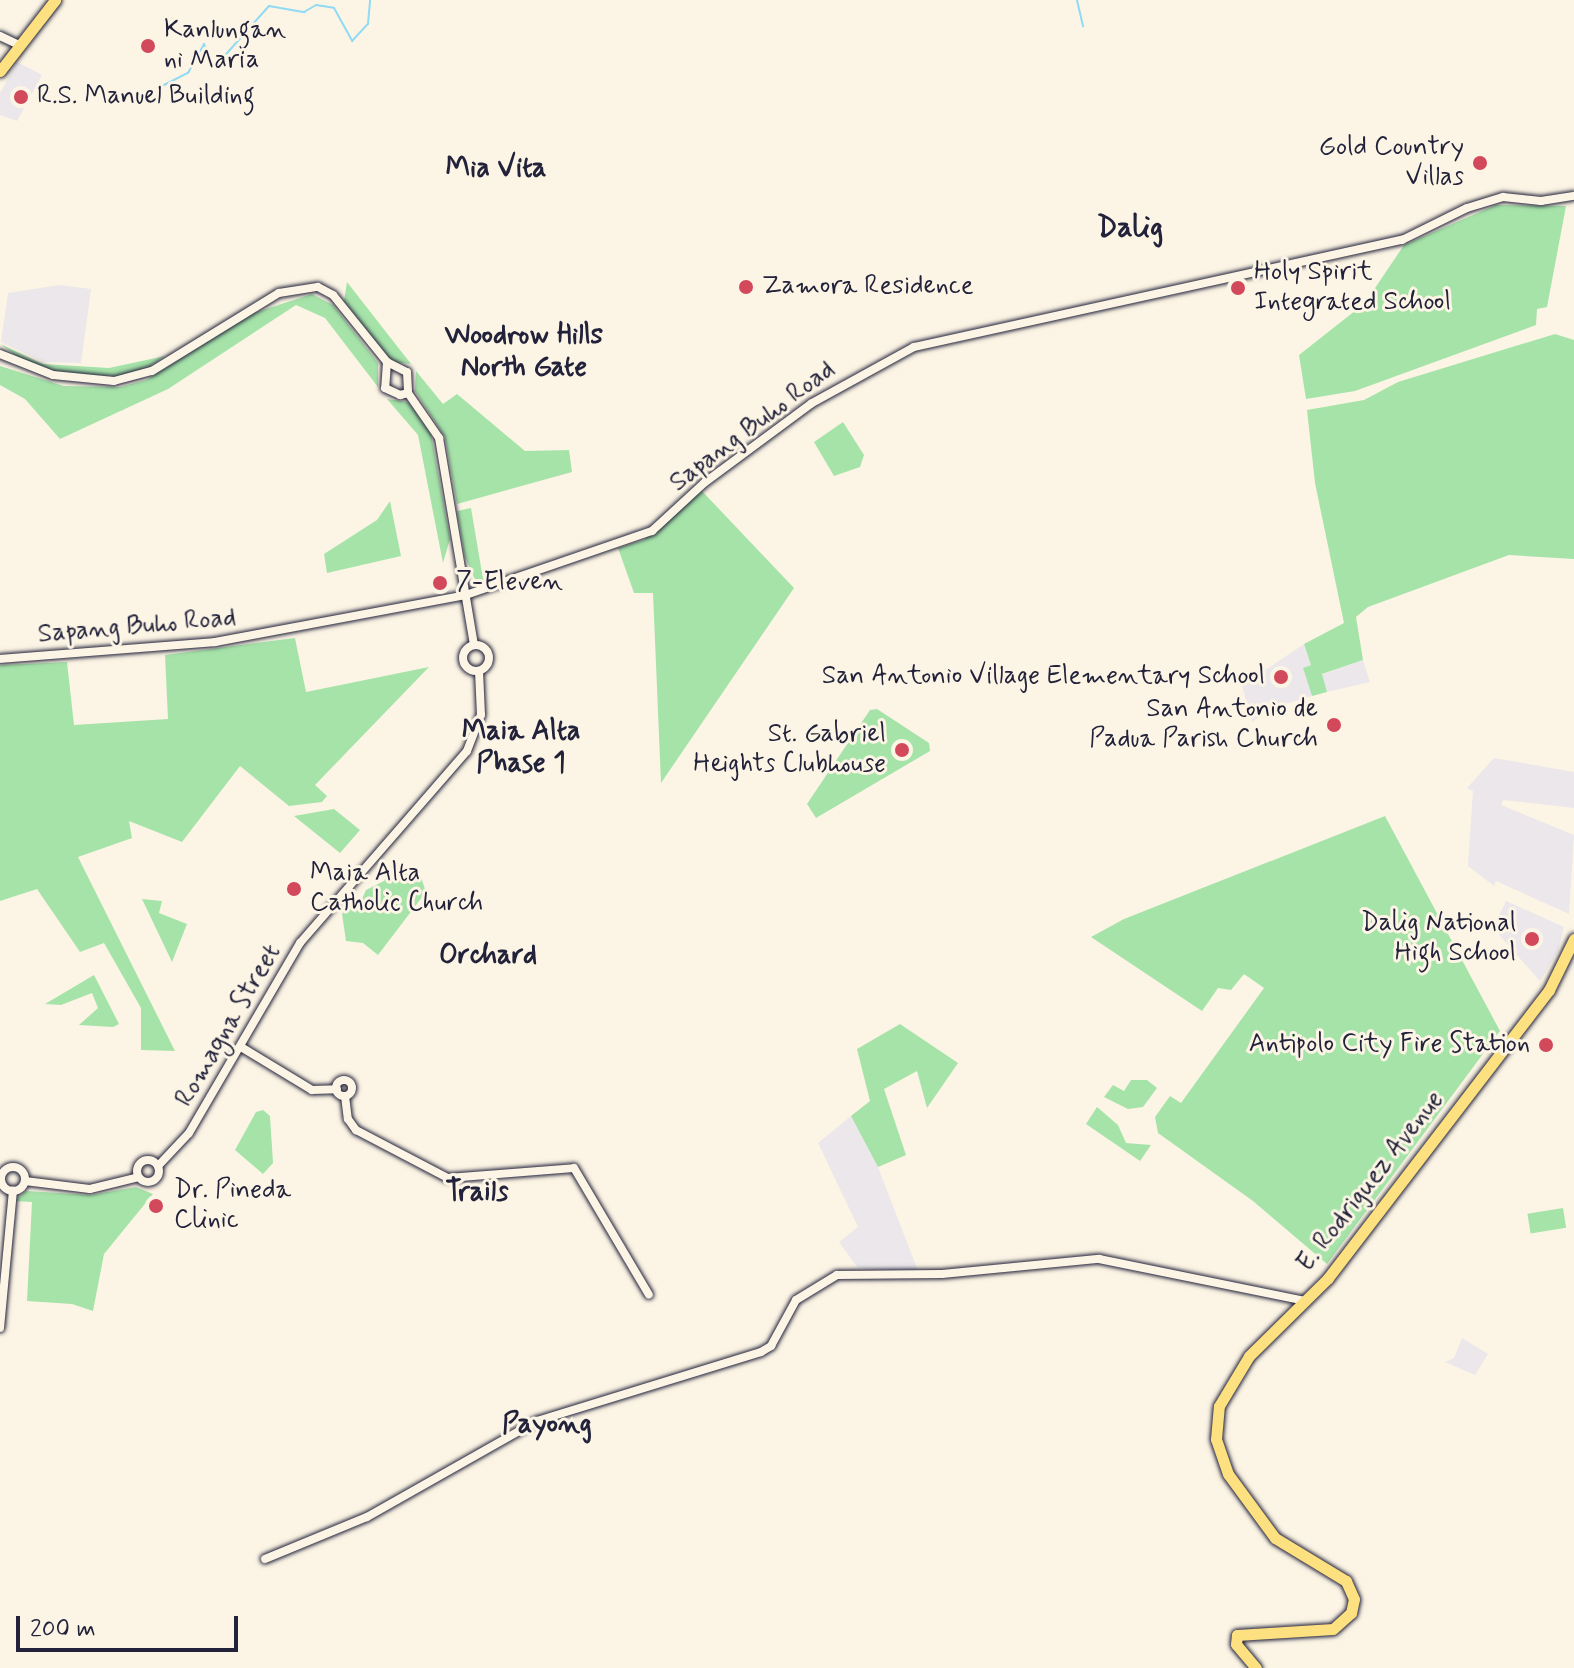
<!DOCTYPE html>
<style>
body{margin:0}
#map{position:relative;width:1574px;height:1668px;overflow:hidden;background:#fcf5e5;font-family:Mynerve,sans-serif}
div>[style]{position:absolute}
.built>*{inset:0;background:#ebe7ea}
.green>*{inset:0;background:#a6e3a9;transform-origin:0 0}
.stream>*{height:2px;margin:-1px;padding:0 1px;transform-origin:1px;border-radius:1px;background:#91daf3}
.roads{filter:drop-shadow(0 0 2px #22223b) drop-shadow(0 0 2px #22223b)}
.minor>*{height:8px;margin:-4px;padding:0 4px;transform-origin:4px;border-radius:4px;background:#fcf5e5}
.minor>.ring{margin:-4px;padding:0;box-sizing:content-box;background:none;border:8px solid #fcf5e5;border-radius:50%}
.major>*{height:11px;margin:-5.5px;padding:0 5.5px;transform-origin:5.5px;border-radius:5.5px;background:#fde080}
.dots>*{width:22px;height:22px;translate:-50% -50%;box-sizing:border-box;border:4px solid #fcf5e5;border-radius:50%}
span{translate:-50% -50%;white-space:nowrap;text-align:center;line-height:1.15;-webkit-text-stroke:6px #fcf5e5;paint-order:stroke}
.poi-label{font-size:26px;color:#22223b}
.left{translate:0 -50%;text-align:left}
.right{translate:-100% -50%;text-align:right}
.street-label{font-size:26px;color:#22223b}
.neighbourhood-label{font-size:28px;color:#22223b;font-weight:700}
.quarter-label{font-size:30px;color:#22223b;font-weight:700}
.scale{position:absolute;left:16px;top:1616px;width:222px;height:36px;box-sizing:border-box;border:4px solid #22223b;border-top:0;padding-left:10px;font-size:24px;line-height:28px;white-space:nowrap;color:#22223b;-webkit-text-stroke:6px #fcf5e5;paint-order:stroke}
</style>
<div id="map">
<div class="built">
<i style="clip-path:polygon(17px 62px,42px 75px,17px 121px,0 115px,0 93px)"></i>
<i style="clip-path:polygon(59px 285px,91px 289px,81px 363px,44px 362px,1px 342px,8px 293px)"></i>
<i style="clip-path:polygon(1304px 644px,1311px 665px,1303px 668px,1312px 696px,1275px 707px,1252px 722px,1242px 686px)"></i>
<i style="clip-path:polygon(1363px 660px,1370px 682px,1327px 692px,1321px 675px)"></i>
<i style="clip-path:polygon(1494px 758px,1574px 772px,1574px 808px,1503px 800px,1501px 805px,1574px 835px,1569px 914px,1496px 881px,1494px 886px,1468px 866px,1473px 791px,1467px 788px)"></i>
<i style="clip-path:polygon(1506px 901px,1564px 927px,1558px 951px,1540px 981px,1493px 928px)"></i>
<i style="clip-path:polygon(851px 1116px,878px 1167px,918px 1271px,858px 1268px,839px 1242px,858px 1227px,818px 1143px)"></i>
<i style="clip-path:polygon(1462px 1338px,1488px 1354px,1475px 1375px,1445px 1362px,1454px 1358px)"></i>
</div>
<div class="green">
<i style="clip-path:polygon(1496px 205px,1566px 206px,1547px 307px,1537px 309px,1536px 325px,1355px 391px,1306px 399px,1299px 355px,1365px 303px,1404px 245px)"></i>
<i style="clip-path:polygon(347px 282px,411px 364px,392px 362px,344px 301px)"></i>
<i style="clip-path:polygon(312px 294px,333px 305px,378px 363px,378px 387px,325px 318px,296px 305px,168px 389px,60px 439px,25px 399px,0 385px,0 366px,64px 386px,120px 387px,146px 380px,254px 313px)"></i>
<i style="clip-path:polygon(1555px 334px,1574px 340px,1574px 559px,1509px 555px,1368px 607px,1356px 617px,1363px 660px,1322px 674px,1327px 692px,1312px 696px,1303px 668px,1311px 665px,1304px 644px,1344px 623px,1315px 483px,1307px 410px,1364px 400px,1398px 382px)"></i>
<i style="clip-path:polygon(0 344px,43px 364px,109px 368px,165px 356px,147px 368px,117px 376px,63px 374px,32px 367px)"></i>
<i style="clip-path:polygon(416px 371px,443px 404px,457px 394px,525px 451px,569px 450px,572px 472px,457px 504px,445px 437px,415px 391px)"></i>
<i style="clip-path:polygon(387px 399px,408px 402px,431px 434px,450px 539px,443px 563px,418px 435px)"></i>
<i style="clip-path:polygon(843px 422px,864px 455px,860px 467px,834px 476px,814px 442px)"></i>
<i style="clip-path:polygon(701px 490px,794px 588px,661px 783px,653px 593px,634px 593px,618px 548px,644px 540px)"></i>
<i style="clip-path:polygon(390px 501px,401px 556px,327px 573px,324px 554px,377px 520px)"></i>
<i style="clip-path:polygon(471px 508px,484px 585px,478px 586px,465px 557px,457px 511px)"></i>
<i style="clip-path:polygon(295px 638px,306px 692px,429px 667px,315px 785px,327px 796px,322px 802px,289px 806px,240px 766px,182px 842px,129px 821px,132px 838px,78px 857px,175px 1051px,141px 1050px,141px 1008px,104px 943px,80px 952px,37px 889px,0 901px,0 665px,67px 662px,74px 725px,168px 719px,165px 655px)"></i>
<i style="clip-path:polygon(877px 709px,929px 743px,930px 751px,816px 818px,807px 804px,870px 710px)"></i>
<i style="clip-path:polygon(334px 809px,360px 830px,340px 853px,294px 816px)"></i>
<i style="clip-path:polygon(1385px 816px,1500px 1031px,1327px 1264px,1253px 1201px,1158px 1133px,1155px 1117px,1170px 1096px,1181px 1103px,1264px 988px,1244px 974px,1231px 990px,1218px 988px,1202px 1011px,1091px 937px,1124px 919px)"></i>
<i style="clip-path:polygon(394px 864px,421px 877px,426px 892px,378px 955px,363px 943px,346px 941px,342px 914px,355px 896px,362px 899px,366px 890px,384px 881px)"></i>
<i style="clip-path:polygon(142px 899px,162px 901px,159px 913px,187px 924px,172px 962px)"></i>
<i style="clip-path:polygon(94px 975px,119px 1024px,113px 1027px,79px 1025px,98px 1008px,92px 993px,61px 1005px,45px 1004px)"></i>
<i style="clip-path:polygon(900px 1024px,958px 1063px,927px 1108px,917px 1071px,884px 1089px,906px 1155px,878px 1167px,851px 1116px,870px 1101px,857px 1049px)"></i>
<i style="clip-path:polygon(1131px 1080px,1147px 1080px,1157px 1088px,1143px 1107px,1128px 1109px,1104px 1097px,1113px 1085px,1124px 1091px)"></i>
<i style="clip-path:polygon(1097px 1107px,1118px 1125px,1126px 1143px,1151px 1145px,1140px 1161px,1086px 1124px)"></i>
<i style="clip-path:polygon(263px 1110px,270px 1116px,273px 1163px,263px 1174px,235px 1150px,256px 1112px)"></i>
<i style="clip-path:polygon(136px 1187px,153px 1194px,104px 1254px,93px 1311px,72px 1304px,27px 1301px,32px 1202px,14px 1201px,26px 1191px,91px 1195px)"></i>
<i style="left:1563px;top:1208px;width:20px;height:36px;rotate:81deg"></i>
</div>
<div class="stream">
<i style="left:1077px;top:0;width:27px;rotate:77deg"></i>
<i style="left:162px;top:86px;width:29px;rotate:-27deg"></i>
<i style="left:188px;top:73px;width:33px;rotate:-61deg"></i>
<i style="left:204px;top:44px;width:20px;rotate:66deg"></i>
<i style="left:212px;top:62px;width:8px;rotate:-7deg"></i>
<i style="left:220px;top:61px;width:74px;rotate:-48.3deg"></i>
<i style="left:269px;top:6px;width:36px;rotate:10deg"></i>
<i style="left:304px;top:12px;width:14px;rotate:-30deg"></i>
<i style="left:316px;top:5px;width:18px;rotate:9deg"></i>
<i style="left:334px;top:8px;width:38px;rotate:61deg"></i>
<i style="left:352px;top:41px;width:23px;rotate:-47deg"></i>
<i style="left:368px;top:24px;width:24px;rotate:-85deg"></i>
</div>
<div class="roads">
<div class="minor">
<i style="left:0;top:36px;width:19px;rotate:25deg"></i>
<i style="left:0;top:354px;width:57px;rotate:21.6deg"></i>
<i style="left:53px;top:375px;width:61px;rotate:5.6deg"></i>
<i style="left:114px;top:381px;width:39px;rotate:-15deg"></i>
<i style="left:152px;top:371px;width:149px;rotate:-31.6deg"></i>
<i style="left:279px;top:293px;width:39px;rotate:-9deg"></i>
<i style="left:318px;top:287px;width:17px;rotate:28deg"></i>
<i style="left:333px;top:295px;width:86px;rotate:51.1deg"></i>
<i style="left:387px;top:362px;width:22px;rotate:27deg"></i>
<i style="left:407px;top:372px;width:21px;rotate:87deg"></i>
<i style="left:387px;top:362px;width:26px;rotate:94deg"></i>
<i style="left:385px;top:388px;width:17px;rotate:25deg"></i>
<i style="left:400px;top:395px;width:8px;rotate:-14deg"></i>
<i style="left:408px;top:393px;width:55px;rotate:55.4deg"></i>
<i style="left:439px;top:438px;width:209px;rotate:80.4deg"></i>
<i class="ring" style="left:463px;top:645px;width:18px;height:18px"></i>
<i style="left:0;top:659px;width:216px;rotate:-4.5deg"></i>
<i style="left:215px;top:642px;width:255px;rotate:-10.6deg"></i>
<i style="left:466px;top:595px;width:197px;rotate:-19deg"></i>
<i style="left:652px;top:531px;width:71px;rotate:-42.7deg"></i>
<i style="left:704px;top:483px;width:134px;rotate:-36.5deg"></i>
<i style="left:812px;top:403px;width:116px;rotate:-28.8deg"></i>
<i style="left:914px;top:347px;width:500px;rotate:-12.4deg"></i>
<i style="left:1402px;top:240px;width:72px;rotate:-26.2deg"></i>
<i style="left:1467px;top:208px;width:38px;rotate:-17deg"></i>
<i style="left:1503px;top:197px;width:38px;rotate:6deg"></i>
<i style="left:1541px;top:201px;width:33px;rotate:-9deg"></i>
<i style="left:241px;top:1047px;width:83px;rotate:31.2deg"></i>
<i style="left:312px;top:1090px;width:25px;rotate:-2deg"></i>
<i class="ring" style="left:336px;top:1080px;width:8px;height:8px"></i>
<i style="left:345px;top:1096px;width:23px;rotate:83deg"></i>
<i style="left:348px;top:1119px;width:14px;rotate:54deg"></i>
<i style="left:356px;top:1130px;width:104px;rotate:27.6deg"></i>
<i style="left:448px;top:1178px;width:126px;rotate:-4.5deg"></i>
<i style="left:574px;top:1168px;width:147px;rotate:59.4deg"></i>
<i class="ring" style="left:137px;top:1160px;width:14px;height:14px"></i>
<i style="left:158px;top:1166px;width:45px;rotate:-46.8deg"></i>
<i style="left:189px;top:1133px;width:220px;rotate:-59.7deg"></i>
<i style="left:300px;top:943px;width:254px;rotate:-49deg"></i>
<i style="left:467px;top:751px;width:39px;rotate:-69deg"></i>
<i style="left:481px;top:715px;width:44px;rotate:-92.6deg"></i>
<i class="ring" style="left:1px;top:1167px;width:16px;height:16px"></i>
<i style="left:25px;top:1181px;width:65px;rotate:7deg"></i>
<i style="left:90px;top:1189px;width:50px;rotate:-13.8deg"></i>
<i style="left:0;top:1328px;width:138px;rotate:-84.6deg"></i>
<i style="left:265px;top:1559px;width:110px;rotate:-22.4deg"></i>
<i style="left:367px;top:1517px;width:195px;rotate:-29.5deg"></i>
<i style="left:537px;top:1421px;width:234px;rotate:-17.1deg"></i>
<i style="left:761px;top:1352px;width:12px;rotate:-31deg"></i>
<i style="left:771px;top:1346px;width:52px;rotate:-61.5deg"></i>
<i style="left:796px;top:1300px;width:48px;rotate:-31.4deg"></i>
<i style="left:837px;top:1275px;width:105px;rotate:-0.5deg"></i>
<i style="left:942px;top:1274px;width:158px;rotate:-5.5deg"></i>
<i style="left:1099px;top:1259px;width:210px;rotate:11.5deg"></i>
</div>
<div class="major">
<i style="left:0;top:71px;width:90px;rotate:-52.2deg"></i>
<i style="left:1256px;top:1668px;width:31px;rotate:-130deg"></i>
<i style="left:1236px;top:1644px;width:9px;rotate:-84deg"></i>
<i style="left:1237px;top:1635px;width:96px;rotate:-3.6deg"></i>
<i style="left:1333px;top:1629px;width:24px;rotate:-42deg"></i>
<i style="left:1351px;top:1613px;width:14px;rotate:-78deg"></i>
<i style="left:1354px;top:1599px;width:20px;rotate:-114deg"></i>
<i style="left:1346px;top:1581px;width:83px;rotate:-148.8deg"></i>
<i style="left:1275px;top:1538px;width:79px;rotate:-126.3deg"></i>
<i style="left:1228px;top:1474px;width:37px;rotate:-109deg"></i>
<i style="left:1216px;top:1439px;width:33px;rotate:-85deg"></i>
<i style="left:1219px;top:1406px;width:58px;rotate:-59deg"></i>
<i style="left:1249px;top:1356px;width:111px;rotate:-44.6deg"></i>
<i style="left:1328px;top:1278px;width:363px;rotate:-52.5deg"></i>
<i style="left:1549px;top:990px;width:57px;rotate:-63.9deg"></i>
</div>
</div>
<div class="dots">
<i style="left:148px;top:46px;background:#d1495b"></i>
<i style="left:21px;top:97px;background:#d1495b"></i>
<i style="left:1480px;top:163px;background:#d1495b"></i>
<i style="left:746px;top:287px;background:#d1495b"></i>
<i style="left:1238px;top:288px;background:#d1495b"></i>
<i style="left:440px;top:583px;background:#d1495b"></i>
<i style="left:1281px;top:677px;background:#d1495b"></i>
<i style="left:1334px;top:725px;background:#d1495b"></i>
<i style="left:902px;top:750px;background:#d1495b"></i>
<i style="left:294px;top:889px;background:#d1495b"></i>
<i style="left:1532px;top:939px;background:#d1495b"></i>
<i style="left:1546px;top:1045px;background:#d1495b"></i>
<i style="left:156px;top:1206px;background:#d1495b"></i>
</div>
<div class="poi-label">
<span class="left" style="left:164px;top:46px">Kanlungan<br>ni Maria</span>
<span class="left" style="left:37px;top:97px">R.S. Manuel Building</span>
<span class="right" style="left:1464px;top:163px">Gold Country<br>Villas</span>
<span class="left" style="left:1254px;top:288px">Holy Spirit<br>Integrated School</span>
<span class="left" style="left:762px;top:287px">Zamora Residence</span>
<span class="left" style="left:456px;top:583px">7-Eleven</span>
<span class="right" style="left:1265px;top:677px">San Antonio Village Elementary School</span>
<span class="right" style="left:1318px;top:725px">San Antonio de<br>Padua Parish Church</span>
<span class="right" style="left:886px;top:750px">St. Gabriel<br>Heights Clubhouse</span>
<span class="left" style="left:310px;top:889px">Maia Alta<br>Catholic Church</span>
<span class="right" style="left:1516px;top:939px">Dalig National<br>High School</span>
<span class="right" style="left:1530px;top:1045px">Antipolo City Fire Station</span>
<span class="left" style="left:174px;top:1206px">Dr. Pineda<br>Clinic</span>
</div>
<div class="street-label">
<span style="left:753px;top:427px;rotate:-37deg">Sapang Buho Road</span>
<span style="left:137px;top:627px;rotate:-5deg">Sapang Buho Road</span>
<span style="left:229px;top:1026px;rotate:-60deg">Romagna Street</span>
<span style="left:1371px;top:1182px;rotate:-52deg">E. Rodriguez Avenue</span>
</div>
<div class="neighbourhood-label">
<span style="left:496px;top:169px">Mia Vita</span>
<span style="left:524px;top:352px">Woodrow Hills<br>North Gate</span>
<span style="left:521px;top:748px">Maia Alta<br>Phase 1</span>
<span style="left:488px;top:956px">Orchard</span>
<span style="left:477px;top:1193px">Trails</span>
<span style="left:547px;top:1425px">Payong</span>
</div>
<div class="quarter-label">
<span style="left:1130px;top:228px">Dalig</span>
</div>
<div class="scale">200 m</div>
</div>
